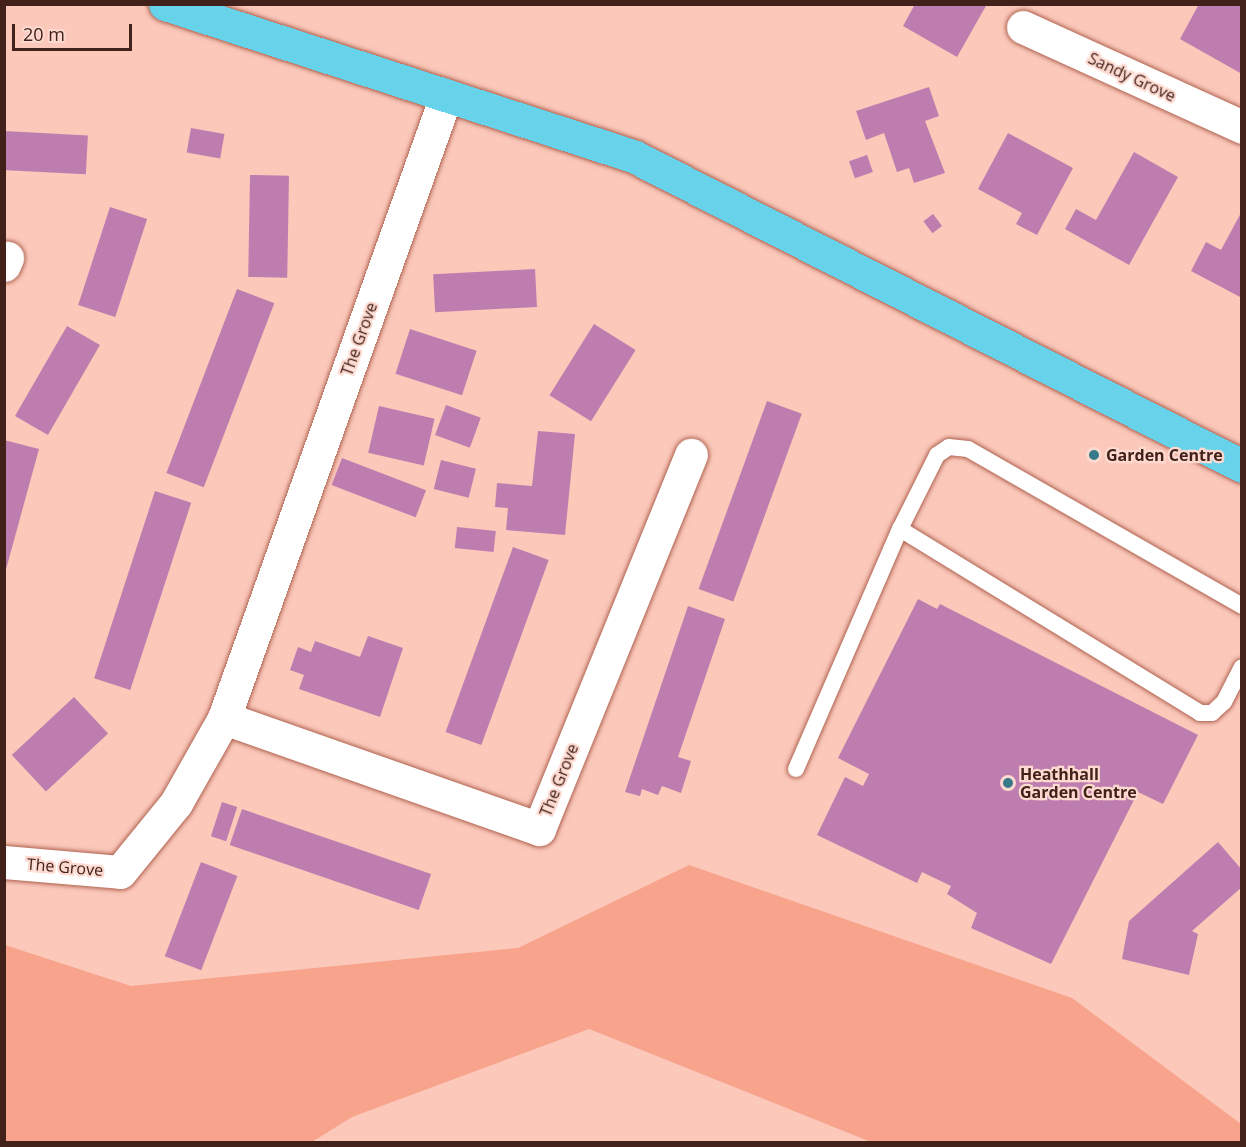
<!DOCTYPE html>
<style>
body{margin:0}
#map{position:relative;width:1246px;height:1147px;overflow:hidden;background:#fbc8ba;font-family:"Open Sans",sans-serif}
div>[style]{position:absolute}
.green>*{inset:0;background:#f8a48d}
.building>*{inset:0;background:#be7daf;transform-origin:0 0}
.roads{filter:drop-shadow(0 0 2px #af624f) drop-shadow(0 0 2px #af624f)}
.service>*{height:16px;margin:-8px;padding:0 8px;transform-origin:8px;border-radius:8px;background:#fff}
.minor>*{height:33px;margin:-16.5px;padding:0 16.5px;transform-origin:16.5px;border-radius:16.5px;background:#fff}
.trunk>*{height:33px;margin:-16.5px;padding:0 16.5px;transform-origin:16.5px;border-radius:16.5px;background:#66d3eb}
.dots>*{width:16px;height:16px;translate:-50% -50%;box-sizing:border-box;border:3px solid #fdd9d0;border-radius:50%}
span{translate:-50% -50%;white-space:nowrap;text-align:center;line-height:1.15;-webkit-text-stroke:4.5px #fdd9d0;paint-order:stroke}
.street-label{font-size:16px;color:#412119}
.poi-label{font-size:16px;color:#412119;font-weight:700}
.left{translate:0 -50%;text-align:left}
.frame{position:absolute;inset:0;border:6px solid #412119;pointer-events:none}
.scale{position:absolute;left:12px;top:24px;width:120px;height:27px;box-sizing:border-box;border:3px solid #412119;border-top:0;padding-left:8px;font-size:18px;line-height:21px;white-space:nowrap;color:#412119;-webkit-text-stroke:4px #fdd9d0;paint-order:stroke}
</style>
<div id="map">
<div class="green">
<i style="clip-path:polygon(689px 865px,1072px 998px,1241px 1124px,1241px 1142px,871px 1142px,589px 1029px,352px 1117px,312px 1142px,5px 1142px,5px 945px,131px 986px,518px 948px)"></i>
</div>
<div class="building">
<i style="clip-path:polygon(915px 4px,987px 4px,957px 57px,903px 26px)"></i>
<i style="clip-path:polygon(1199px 4px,1242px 4px,1242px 74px,1180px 39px)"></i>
<i style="clip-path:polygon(929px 87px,939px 116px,925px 121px,945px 173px,914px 183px,909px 168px,897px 172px,884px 133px,866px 140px,856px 111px)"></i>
<i style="left:191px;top:128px;width:34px;height:25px;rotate:10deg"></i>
<i style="left:4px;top:131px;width:84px;height:39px;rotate:3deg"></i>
<i style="clip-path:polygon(1008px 133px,1073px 168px,1037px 235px,1016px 224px,1022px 213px,978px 189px)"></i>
<i style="clip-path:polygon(1134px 152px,1178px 177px,1129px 265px,1065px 229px,1076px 209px,1096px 220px)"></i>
<i style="left:867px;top:155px;width:18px;height:19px;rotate:71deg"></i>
<i style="left:250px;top:175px;width:39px;height:102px;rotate:1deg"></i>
<i style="left:110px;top:207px;width:39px;height:103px;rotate:18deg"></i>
<i style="clip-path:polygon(1242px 211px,1242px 298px,1191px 271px,1206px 242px,1221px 250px)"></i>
<i style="left:933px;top:214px;width:15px;height:12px;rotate:53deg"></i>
<i style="left:535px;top:269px;width:38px;height:102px;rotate:87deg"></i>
<i style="left:237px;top:289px;width:40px;height:197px;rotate:21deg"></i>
<i style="left:594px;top:324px;width:49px;height:84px;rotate:32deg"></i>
<i style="left:67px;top:326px;width:38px;height:104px;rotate:30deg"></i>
<i style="left:410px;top:329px;width:70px;height:47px;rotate:18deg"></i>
<i style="left:767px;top:401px;width:37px;height:200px;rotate:20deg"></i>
<i style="left:446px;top:405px;width:37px;height:32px;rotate:20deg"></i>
<i style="left:379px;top:406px;width:57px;height:48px;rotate:13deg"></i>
<i style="clip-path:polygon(538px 431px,575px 434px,565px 535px,506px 530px,508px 508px,495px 507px,497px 483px,532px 486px)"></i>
<i style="clip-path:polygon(4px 440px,39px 449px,5px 573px,4px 572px)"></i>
<i style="left:342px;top:458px;width:90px;height:29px;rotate:21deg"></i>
<i style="left:441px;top:460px;width:36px;height:30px;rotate:14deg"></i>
<i style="left:155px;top:491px;width:38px;height:197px;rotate:18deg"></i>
<i style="left:457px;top:527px;width:39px;height:21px;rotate:6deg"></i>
<i style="left:513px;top:547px;width:38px;height:197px;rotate:20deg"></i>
<i style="clip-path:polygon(918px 599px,937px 609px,940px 604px,1198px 735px,1163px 804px,1138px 792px,1051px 964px,971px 928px,977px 913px,947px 894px,951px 886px,922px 872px,917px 883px,817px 835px,845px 777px,863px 786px,869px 774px,838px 758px)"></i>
<i style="clip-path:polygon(688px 606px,725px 619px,678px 757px,691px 761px,681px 793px,662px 786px,658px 795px,642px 789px,640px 796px,625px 792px)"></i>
<i style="clip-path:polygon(368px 636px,403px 648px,380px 717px,299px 689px,304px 675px,290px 670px,298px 647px,311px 652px,315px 641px,360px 657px)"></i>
<i style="left:74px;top:697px;width:50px;height:85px;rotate:47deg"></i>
<i style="left:222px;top:802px;width:16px;height:36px;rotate:18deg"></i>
<i style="left:242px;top:809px;width:200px;height:38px;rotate:19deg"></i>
<i style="clip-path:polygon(1218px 842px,1242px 870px,1242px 887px,1192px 931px,1198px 934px,1189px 975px,1122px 959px,1129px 921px)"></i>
<i style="left:201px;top:862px;width:39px;height:101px;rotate:21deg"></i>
</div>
<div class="roads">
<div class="service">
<i style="left:900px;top:529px;width:352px;rotate:31.5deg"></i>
<i style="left:1200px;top:713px;width:12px"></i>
<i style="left:1212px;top:713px;width:16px;rotate:-43deg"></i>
<i style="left:1224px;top:702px;width:39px;rotate:-63deg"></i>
<i style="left:796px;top:769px;width:262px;rotate:-66.6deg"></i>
<i style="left:900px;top:529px;width:83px;rotate:-63.4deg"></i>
<i style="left:937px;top:455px;width:14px;rotate:-34deg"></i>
<i style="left:949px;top:447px;width:19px;rotate:6deg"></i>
<i style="left:968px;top:449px;width:316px;rotate:29.8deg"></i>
</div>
<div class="minor">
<i style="left:1023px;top:27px;width:241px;rotate:24.5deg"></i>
<i style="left:4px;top:265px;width:8px;rotate:-67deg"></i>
<i style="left:224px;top:718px;width:334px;rotate:19.4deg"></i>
<i style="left:539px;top:829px;width:404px;rotate:-67.9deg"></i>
<i style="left:4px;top:862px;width:116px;rotate:4.9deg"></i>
<i style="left:120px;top:872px;width:89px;rotate:-50.9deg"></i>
<i style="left:176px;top:803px;width:98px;rotate:-60.5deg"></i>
<i style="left:224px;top:718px;width:660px;rotate:-70.36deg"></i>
</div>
<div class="trunk">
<i style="left:165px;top:4px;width:494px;rotate:18deg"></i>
<i style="left:635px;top:157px;width:681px;rotate:26.98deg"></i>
</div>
</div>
<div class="dots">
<i style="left:1094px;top:455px;background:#377a8a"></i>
<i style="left:1008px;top:783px;background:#377a8a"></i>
</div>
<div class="street-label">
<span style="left:1132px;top:77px;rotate:25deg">Sandy Grove</span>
<span style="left:359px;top:339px;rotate:-70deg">The Grove</span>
<span style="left:559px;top:780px;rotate:-68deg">The Grove</span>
<span style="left:65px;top:867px;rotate:5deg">The Grove</span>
</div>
<div class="poi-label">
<span class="left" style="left:1106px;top:455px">Garden Centre</span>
<span class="left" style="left:1020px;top:783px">Heathhall<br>Garden Centre</span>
</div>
<div class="frame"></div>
<div class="scale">20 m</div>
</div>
